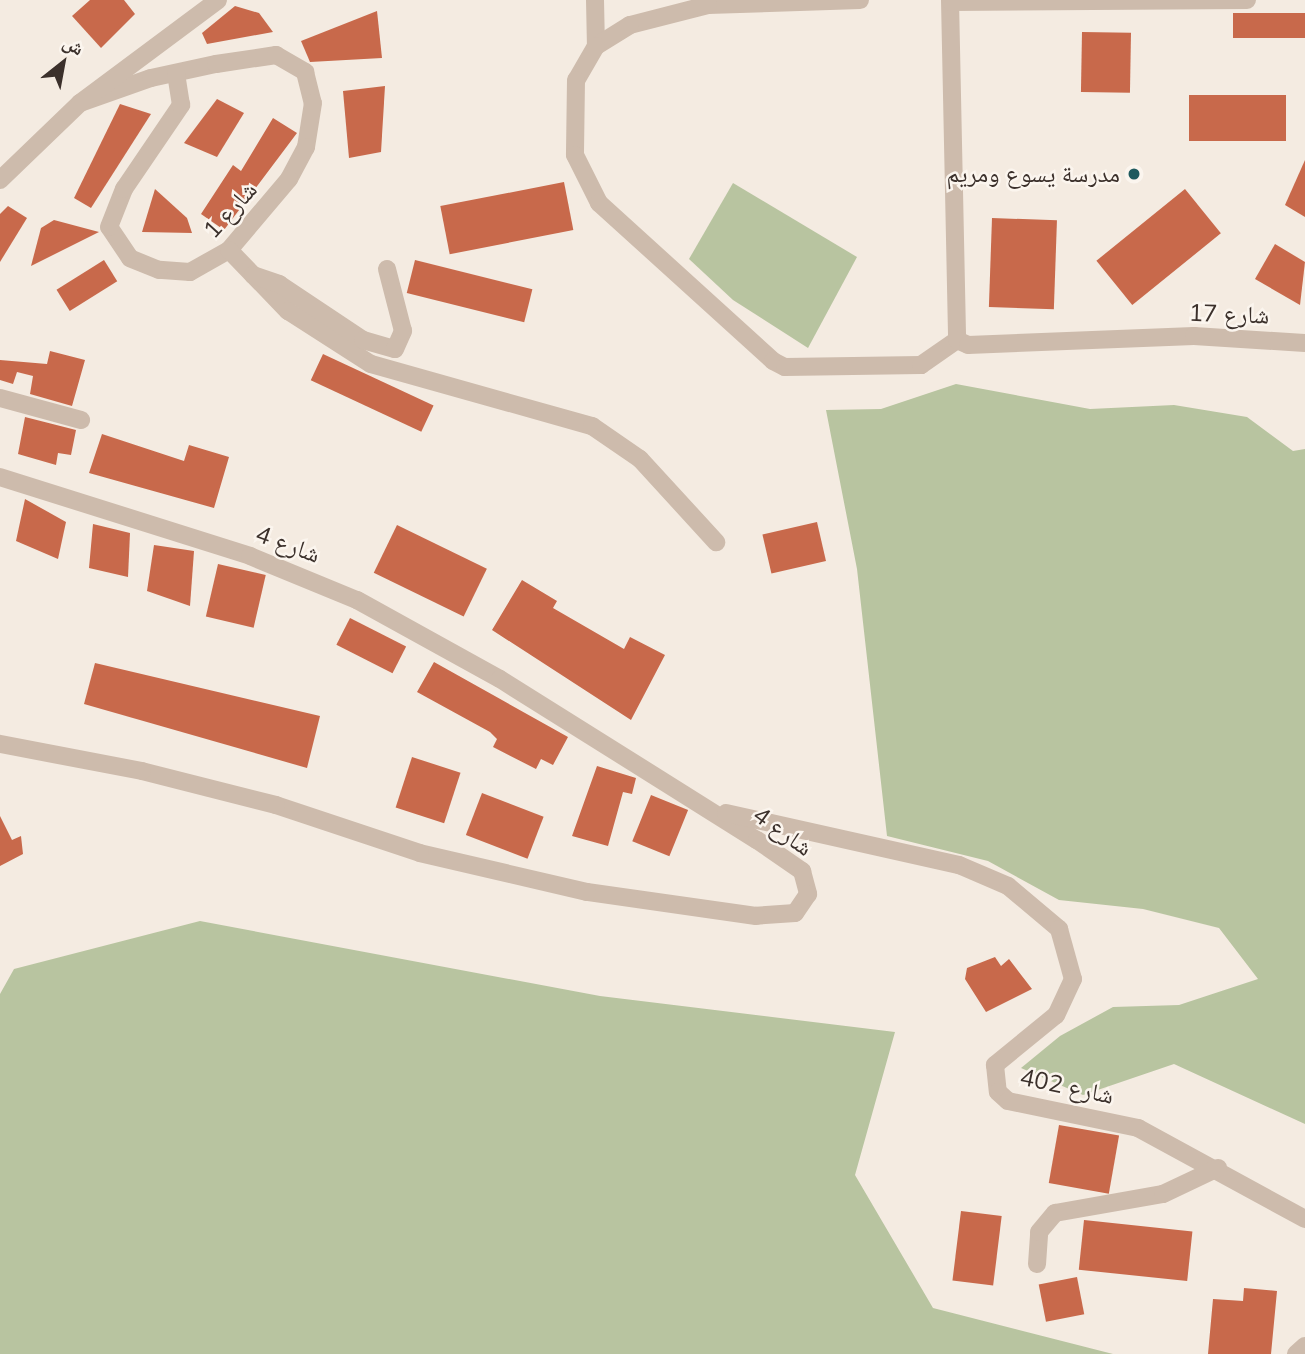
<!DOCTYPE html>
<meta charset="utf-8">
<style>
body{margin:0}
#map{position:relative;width:1305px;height:1354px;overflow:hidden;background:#f4ebe1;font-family:Mulish,"Noto Naskh Arabic",sans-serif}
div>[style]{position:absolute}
.green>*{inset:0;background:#b8c4a0}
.building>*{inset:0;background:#c8694b;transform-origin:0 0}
.minor>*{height:18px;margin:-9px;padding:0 9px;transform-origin:9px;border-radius:9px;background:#cdbbac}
.dots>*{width:19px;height:19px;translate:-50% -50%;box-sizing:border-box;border:4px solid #fbf5ee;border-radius:50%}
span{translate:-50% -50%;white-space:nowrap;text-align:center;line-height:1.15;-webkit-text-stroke:5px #fbf5ee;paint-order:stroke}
.poi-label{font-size:24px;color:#3b302b}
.right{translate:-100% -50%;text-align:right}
.street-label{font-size:24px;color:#3b302b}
.north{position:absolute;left:28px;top:28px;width:70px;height:70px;-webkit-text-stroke:5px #fbf5ee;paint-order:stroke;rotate:31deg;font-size:19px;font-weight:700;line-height:28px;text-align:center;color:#3b302b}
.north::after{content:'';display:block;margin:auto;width:24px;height:32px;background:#3b302b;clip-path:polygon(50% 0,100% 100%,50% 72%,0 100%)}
</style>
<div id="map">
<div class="green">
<i style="clip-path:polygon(733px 183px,857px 257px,808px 348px,733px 300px,689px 259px)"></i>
<i style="clip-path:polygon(956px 384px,1090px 409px,1174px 405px,1247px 417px,1293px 451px,1305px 449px,1305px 1124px,1174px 1064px,1083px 1095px,1021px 1068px,1060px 1036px,1113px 1007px,1179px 1005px,1258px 979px,1219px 928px,1143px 909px,1059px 900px,988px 861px,887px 836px,857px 569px,826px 410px,881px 409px)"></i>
<i style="clip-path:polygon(200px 921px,600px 996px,895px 1032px,855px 1175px,933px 1308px,1113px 1354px,0 1354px,0 994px,14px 969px)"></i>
</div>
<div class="building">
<i style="clip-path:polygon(90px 0,124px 0,135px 14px,101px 48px,72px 16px)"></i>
<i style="clip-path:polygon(235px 6px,259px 13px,273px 32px,207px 44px,202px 33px)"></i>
<i style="clip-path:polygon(377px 11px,382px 58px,310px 62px,301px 41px)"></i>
<i style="left:1233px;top:13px;width:72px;height:25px"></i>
<i style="left:1082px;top:32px;width:49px;height:60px;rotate:1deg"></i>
<i style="clip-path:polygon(385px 86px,381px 152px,349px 158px,343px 91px)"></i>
<i style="left:1189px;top:95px;width:97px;height:46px"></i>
<i style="clip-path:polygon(217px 99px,244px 113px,217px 157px,184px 143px)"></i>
<i style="clip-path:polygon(120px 104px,151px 114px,91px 208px,74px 198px)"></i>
<i style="clip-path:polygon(273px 118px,297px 133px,224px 230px,201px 214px,233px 165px,241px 171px)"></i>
<i style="clip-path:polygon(1305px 160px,1305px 217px,1285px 205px)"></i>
<i style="left:564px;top:182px;width:49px;height:126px;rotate:79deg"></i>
<i style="clip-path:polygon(155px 189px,187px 218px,192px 233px,142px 232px)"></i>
<i style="left:1185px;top:189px;width:57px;height:114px;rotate:51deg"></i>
<i style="clip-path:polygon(8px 206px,27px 218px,0 262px,0 214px)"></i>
<i style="left:992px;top:218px;width:65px;height:89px;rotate:2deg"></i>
<i style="clip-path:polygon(54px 220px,99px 232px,31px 266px,41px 228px)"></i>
<i style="clip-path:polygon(1275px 244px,1305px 262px,1300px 305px,1255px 279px)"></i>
<i style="left:104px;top:260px;width:25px;height:56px;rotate:58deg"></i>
<i style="left:415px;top:260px;width:121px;height:34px;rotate:14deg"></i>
<i style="clip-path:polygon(50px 351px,85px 360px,72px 406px,30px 394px,33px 376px,17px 372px,13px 384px,0 380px,0 360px,47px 364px)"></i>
<i style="left:323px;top:354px;width:122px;height:29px;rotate:25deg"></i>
<i style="clip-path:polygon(25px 417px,76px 430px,71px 455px,58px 453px,56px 465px,18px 454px)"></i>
<i style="clip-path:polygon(102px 434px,184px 461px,189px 445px,229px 457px,214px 508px,89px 473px)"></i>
<i style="clip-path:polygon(25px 499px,66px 522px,58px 559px,16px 541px)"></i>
<i style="left:817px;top:522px;width:40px;height:56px;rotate:77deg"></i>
<i style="clip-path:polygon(93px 524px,130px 533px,128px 577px,89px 568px)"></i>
<i style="left:397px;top:525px;width:100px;height:53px;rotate:26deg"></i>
<i style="clip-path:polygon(154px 545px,194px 551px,190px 606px,147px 591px)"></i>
<i style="left:218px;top:564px;width:49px;height:54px;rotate:13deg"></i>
<i style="clip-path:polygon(522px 580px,557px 601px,553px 608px,624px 649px,630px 637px,665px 655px,631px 720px,492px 630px)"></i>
<i style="left:350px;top:618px;width:63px;height:30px;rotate:27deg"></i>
<i style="clip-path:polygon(434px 662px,568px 737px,553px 765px,541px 759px,536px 769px,493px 747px,497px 739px,490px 732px,417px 692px)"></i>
<i style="clip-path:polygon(95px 663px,320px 716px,307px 768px,84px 704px)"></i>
<i style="left:412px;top:757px;width:51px;height:53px;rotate:18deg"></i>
<i style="clip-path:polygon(597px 766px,636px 778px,632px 794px,623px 792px,608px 846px,572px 836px)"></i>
<i style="left:482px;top:793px;width:66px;height:45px;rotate:21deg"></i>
<i style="left:651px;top:795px;width:40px;height:50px;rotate:22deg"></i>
<i style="clip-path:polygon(0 816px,12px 840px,21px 836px,23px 854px,0 866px)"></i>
<i style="clip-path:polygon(995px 957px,1001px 966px,1009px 959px,1032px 989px,986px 1012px,965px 979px,967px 968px)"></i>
<i style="left:1059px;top:1125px;width:61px;height:59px;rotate:10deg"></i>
<i style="left:961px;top:1211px;width:41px;height:70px;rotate:7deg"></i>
<i style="left:1084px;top:1220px;width:109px;height:50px;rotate:6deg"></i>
<i style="left:1077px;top:1277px;width:38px;height:39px;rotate:79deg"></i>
<i style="clip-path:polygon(1244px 1288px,1277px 1291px,1271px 1354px,1208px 1354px,1213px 1299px,1243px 1301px)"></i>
</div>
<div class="minor">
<i style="left:595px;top:0;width:46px;rotate:88.8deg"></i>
<i style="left:860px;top:0;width:152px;rotate:178.1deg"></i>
<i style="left:708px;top:5px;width:81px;rotate:165.6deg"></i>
<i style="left:630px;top:25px;width:40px;rotate:148deg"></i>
<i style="left:596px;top:46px;width:39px;rotate:120deg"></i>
<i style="left:576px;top:80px;width:75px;rotate:90.8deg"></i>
<i style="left:575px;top:155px;width:54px;rotate:63.4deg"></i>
<i style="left:599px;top:203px;width:235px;rotate:42.2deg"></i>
<i style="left:773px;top:361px;width:13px;rotate:27deg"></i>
<i style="left:785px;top:367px;width:136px;rotate:-0.8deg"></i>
<i style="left:921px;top:365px;width:44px;rotate:-34.8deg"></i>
<i style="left:950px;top:0;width:340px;rotate:88.8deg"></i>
<i style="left:957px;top:340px;width:12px;rotate:24deg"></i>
<i style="left:968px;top:345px;width:226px;rotate:-2.3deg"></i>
<i style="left:1194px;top:336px;width:111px;rotate:3.6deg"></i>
<i style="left:951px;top:2px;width:296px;rotate:-0.4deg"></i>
<i style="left:80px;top:103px;width:75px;rotate:-19.4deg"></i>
<i style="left:151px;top:78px;width:66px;rotate:-12.2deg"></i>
<i style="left:216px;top:64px;width:61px;rotate:-8.5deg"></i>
<i style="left:276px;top:55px;width:34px;rotate:30deg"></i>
<i style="left:305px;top:72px;width:32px;rotate:76deg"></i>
<i style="left:313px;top:103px;width:45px;rotate:99deg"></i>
<i style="left:306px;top:147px;width:36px;rotate:118deg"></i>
<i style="left:289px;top:179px;width:93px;rotate:130.2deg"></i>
<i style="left:229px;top:250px;width:45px;rotate:150.6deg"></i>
<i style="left:190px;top:272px;width:31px;rotate:-176deg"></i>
<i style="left:159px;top:270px;width:31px;rotate:-158deg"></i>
<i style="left:130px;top:258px;width:37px;rotate:-124deg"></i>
<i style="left:109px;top:227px;width:41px;rotate:-68.5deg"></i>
<i style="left:124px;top:189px;width:102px;rotate:-55.8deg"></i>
<i style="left:181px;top:105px;width:32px;rotate:-99deg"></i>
<i style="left:0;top:180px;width:111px;rotate:-43.9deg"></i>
<i style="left:80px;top:103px;width:172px;rotate:-36.7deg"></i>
<i style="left:229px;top:250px;width:85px;rotate:46deg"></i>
<i style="left:288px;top:311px;width:98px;rotate:32.6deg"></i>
<i style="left:371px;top:364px;width:230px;rotate:15.7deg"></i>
<i style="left:592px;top:426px;width:58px;rotate:34.5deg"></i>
<i style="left:640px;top:459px;width:113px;rotate:47.5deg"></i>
<i style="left:253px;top:275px;width:28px;rotate:19deg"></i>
<i style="left:279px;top:284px;width:101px;rotate:33.7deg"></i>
<i style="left:363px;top:340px;width:33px;rotate:16deg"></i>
<i style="left:395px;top:349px;width:20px;rotate:-66deg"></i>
<i style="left:403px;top:331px;width:64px;rotate:-104.5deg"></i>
<i style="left:0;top:398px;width:84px;rotate:15.2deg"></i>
<i style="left:0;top:477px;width:262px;rotate:17.5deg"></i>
<i style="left:250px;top:556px;width:116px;rotate:22.4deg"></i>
<i style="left:357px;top:600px;width:163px;rotate:28.9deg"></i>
<i style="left:500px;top:679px;width:303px;rotate:32.1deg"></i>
<i style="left:757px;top:840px;width:55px;rotate:34.6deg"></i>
<i style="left:802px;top:871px;width:24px;rotate:75deg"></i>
<i style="left:808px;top:894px;width:23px;rotate:124deg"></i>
<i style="left:795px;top:913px;width:39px;rotate:176deg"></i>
<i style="left:756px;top:916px;width:171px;rotate:-171.9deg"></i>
<i style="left:587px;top:892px;width:171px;rotate:-166.9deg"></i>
<i style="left:420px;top:853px;width:152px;rotate:-161.6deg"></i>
<i style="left:276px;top:805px;width:138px;rotate:-165.8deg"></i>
<i style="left:142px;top:771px;width:145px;rotate:-169.2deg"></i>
<i style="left:726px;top:813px;width:239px;rotate:12.6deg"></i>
<i style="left:959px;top:865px;width:53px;rotate:23.2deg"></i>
<i style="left:1008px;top:886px;width:67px;rotate:40.1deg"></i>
<i style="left:1059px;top:929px;width:52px;rotate:74.4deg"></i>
<i style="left:1073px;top:979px;width:40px;rotate:115deg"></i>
<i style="left:1056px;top:1015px;width:79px;rotate:140.7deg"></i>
<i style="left:995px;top:1065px;width:27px;rotate:84deg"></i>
<i style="left:998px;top:1092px;width:13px;rotate:42deg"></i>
<i style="left:1008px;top:1101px;width:133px;rotate:11.7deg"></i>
<i style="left:1138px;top:1128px;width:190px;rotate:28.6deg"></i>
<i style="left:1037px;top:1264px;width:32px;rotate:-86deg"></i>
<i style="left:1039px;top:1232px;width:25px;rotate:-50deg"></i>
<i style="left:1055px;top:1213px;width:110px;rotate:-10deg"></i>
<i style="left:1163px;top:1194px;width:61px;rotate:-25.3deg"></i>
<i style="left:1296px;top:1354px;width:12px;rotate:-42deg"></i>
</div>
<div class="dots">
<i style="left:1134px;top:174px;background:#1f5a5e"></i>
</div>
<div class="poi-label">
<span class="right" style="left:1120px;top:174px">مدرسة يسوع ومريم</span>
</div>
<div class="street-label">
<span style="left:230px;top:210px;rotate:-48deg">شارع 1</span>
<span style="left:1229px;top:314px;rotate:2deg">شارع 17</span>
<span style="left:288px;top:544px;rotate:20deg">شارع 4</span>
<span style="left:783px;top:831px;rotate:36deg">شارع 4</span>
<span style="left:1067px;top:1086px;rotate:12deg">شارع 402</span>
</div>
<div class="north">ش</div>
</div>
